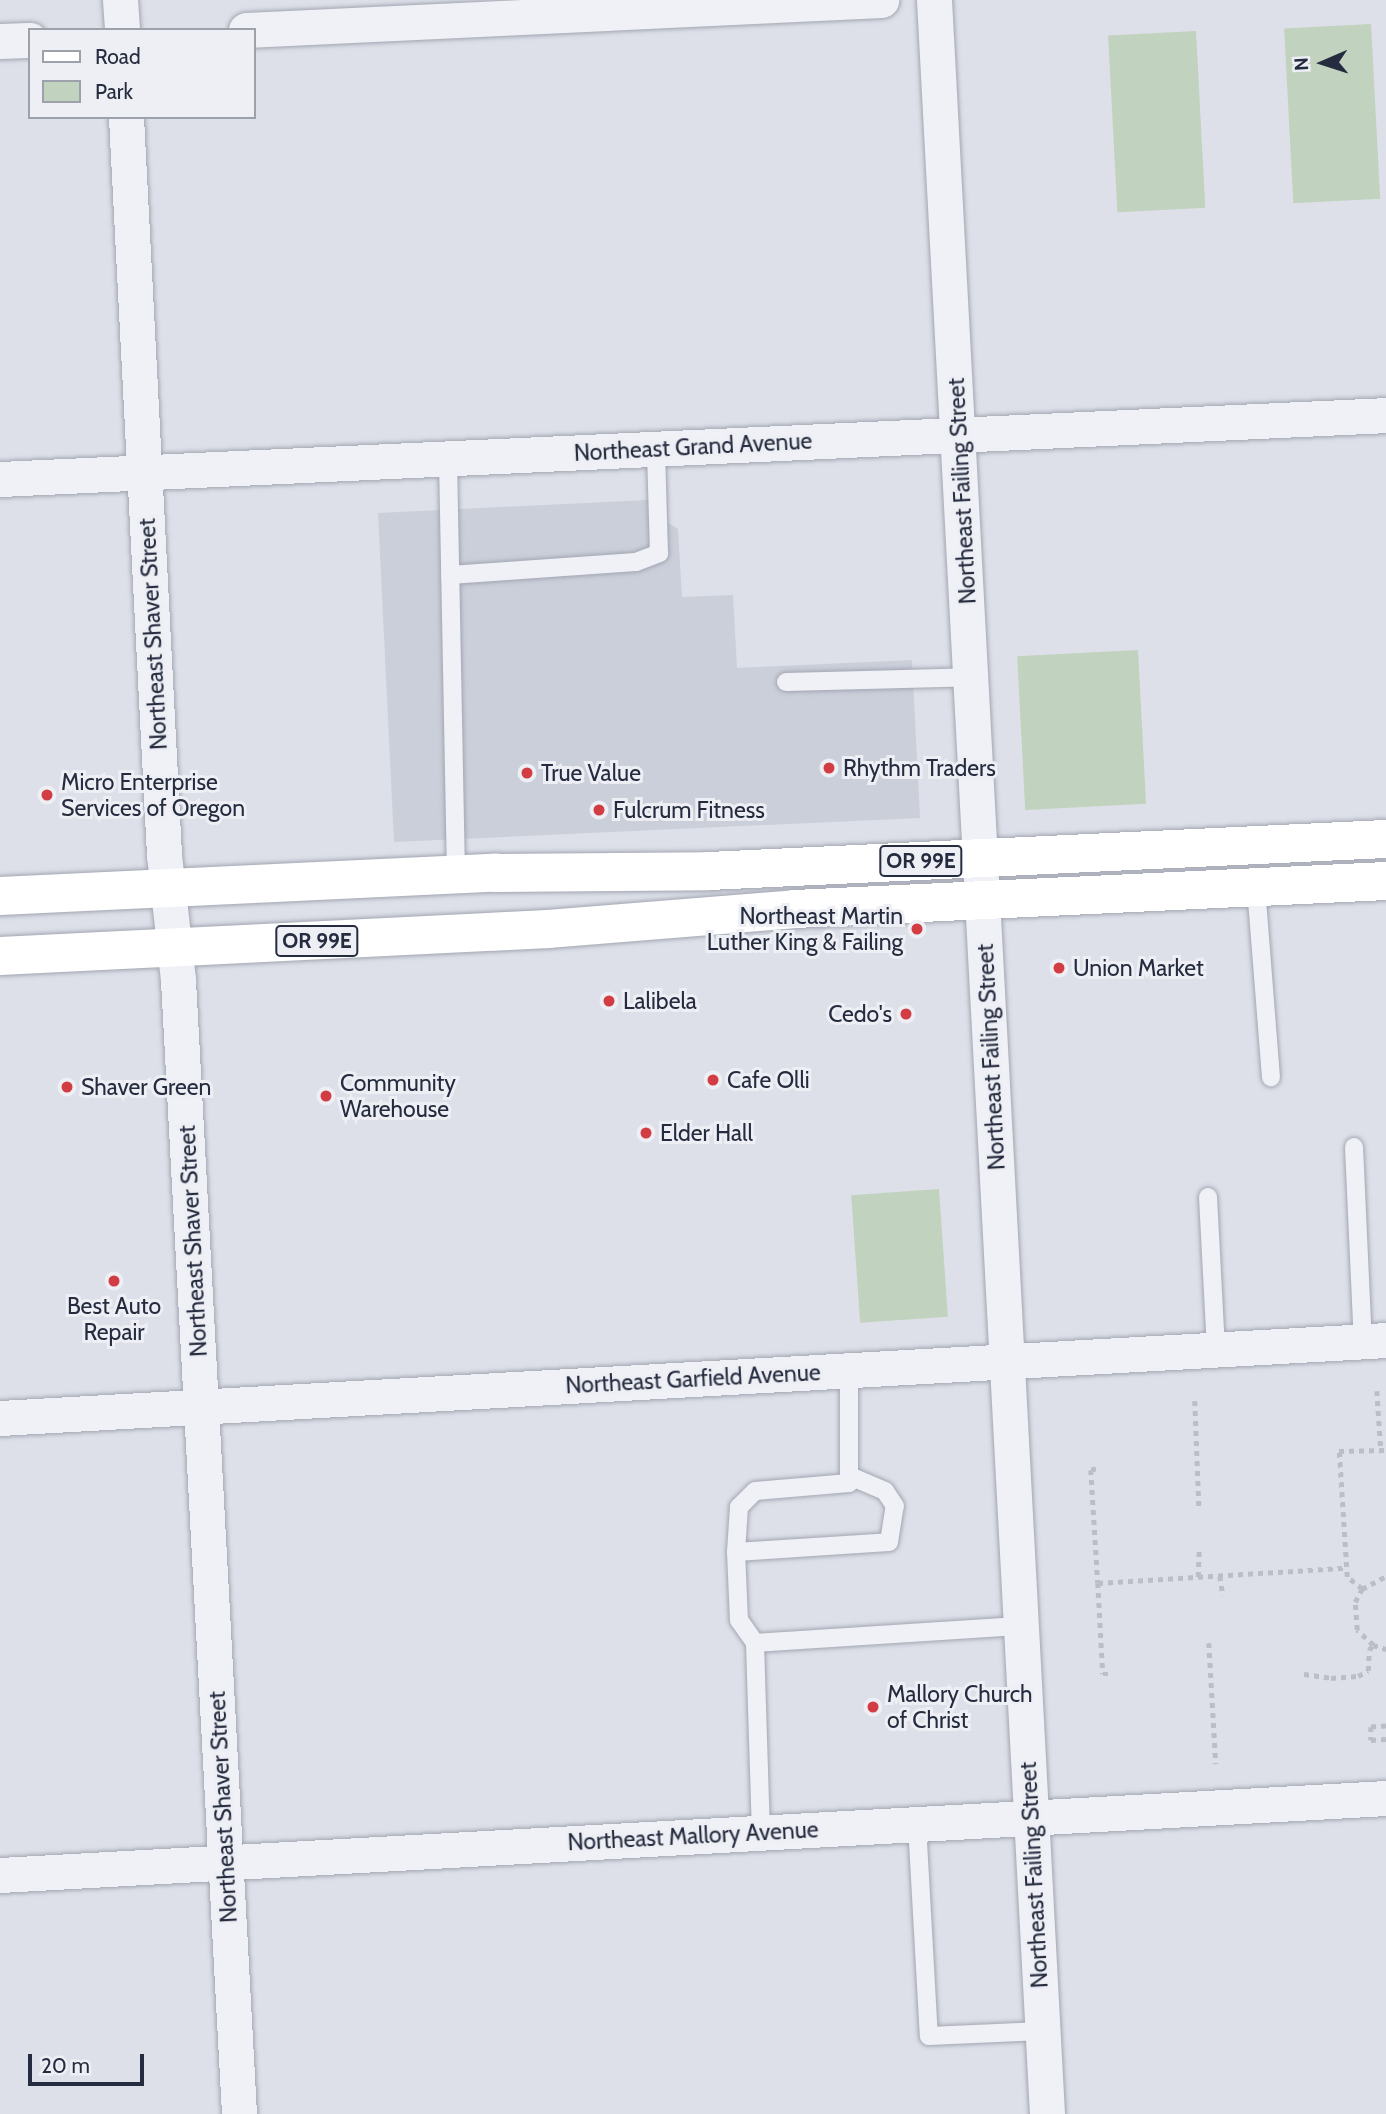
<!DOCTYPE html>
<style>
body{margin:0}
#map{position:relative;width:1386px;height:2114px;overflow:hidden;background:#dde0e8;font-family:Cabin,sans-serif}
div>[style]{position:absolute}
.built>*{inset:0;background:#cbcfda}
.green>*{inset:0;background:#c1d2be;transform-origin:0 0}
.path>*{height:4.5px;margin-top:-2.25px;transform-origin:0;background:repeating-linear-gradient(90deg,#bbbec6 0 5px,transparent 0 10px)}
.roads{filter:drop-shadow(0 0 2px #a2a6b2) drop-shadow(0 0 2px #a2a6b2)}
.service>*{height:18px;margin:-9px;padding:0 9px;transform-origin:9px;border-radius:9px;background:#f0f1f6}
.minor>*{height:35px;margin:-17.5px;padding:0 17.5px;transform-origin:17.5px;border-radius:17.5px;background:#f0f1f6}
.primary>*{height:38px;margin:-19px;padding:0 19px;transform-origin:19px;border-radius:19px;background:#fff}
.dots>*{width:19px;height:19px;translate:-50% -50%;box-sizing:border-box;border:4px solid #edeff5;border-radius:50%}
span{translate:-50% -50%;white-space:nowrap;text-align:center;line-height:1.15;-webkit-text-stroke:6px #edeff5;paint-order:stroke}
.shield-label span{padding:2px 5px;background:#edeff5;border:2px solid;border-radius:5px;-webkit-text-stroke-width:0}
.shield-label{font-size:21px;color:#262c3f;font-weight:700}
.street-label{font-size:23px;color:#262c3f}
.poi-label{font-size:23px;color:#262c3f}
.left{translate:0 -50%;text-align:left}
.right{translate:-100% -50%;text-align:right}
.legend{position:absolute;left:28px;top:28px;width:228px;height:91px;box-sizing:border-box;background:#edeff5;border:2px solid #9da1ac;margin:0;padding:9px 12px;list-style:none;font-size:21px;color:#262c3f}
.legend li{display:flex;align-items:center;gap:14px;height:35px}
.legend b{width:35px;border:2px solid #9da1ac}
.north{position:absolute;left:1288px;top:28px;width:70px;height:70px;-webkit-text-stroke:5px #edeff5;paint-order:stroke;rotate:267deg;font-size:19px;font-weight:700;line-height:28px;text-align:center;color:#262c3f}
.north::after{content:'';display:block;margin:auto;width:24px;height:32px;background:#262c3f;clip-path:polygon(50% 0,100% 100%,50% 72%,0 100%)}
.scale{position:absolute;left:28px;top:2054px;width:116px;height:32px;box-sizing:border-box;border:4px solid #262c3f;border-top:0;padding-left:9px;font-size:21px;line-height:24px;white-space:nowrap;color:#262c3f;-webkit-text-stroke:5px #edeff5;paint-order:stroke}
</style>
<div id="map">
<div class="built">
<i style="clip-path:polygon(667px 499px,668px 523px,678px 529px,682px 597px,733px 595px,737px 668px,912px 660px,920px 818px,394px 842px,378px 513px)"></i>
</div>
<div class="green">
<i style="left:1371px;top:24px;width:175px;height:87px;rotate:87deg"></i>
<i style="left:1196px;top:31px;width:177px;height:88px;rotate:87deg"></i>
<i style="left:1138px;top:650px;width:154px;height:121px;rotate:87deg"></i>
<i style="left:939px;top:1189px;width:128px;height:88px;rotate:86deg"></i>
</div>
<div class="path">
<i style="left:1377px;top:1391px;width:59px;rotate:86.1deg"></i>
<i style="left:1195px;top:1401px;width:105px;rotate:87.8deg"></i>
<i style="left:1096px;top:1469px;width:5px;rotate:169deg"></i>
<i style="left:1091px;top:1470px;width:113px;rotate:86.5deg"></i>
<i style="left:1098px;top:1583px;width:248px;rotate:-3.5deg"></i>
<i style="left:1220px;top:1576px;width:20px;rotate:81deg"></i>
<i style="left:1198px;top:1577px;width:29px;rotate:-88deg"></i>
<i style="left:1098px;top:1583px;width:91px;rotate:86.9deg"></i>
<i style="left:1103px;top:1674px;width:8px"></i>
<i style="left:1362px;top:1589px;width:27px;rotate:-28deg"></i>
<i style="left:1209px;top:1643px;width:121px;rotate:86.7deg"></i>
<i style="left:1373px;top:1645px;width:22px;rotate:-137deg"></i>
<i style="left:1357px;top:1630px;width:28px;rotate:-94deg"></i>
<i style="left:1355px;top:1602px;width:15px;rotate:-62deg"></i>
<i style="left:1362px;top:1589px;width:19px;rotate:-141deg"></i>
<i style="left:1347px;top:1577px;width:126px;rotate:-93.6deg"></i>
<i style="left:1339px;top:1451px;width:47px;rotate:-1.2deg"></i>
<i style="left:1304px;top:1674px;width:27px;rotate:8deg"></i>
<i style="left:1331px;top:1678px;width:27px;rotate:-4deg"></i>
<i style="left:1358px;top:1676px;width:11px;rotate:-27deg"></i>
<i style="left:1368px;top:1671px;width:21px;rotate:-87deg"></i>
<i style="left:1369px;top:1650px;width:6px;rotate:-51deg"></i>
<i style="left:1373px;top:1645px;width:14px;rotate:17deg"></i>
<i style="left:1386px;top:1726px;width:15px;rotate:176deg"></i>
<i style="left:1371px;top:1727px;width:13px;rotate:90deg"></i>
<i style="left:1371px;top:1740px;width:15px;rotate:-4deg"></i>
</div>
<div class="roads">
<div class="service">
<i style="left:448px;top:459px;width:415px;rotate:88.9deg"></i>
<i style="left:450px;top:575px;width:186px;rotate:-4deg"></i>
<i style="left:636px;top:562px;width:25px;rotate:-21deg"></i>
<i style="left:659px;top:553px;width:104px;rotate:-91.7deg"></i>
<i style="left:786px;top:682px;width:186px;rotate:-1.5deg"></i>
<i style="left:1256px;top:887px;width:191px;rotate:85.5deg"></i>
<i style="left:1354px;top:1147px;width:195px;rotate:87.4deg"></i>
<i style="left:1208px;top:1197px;width:153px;rotate:87deg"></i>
<i style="left:849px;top:1370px;width:113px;rotate:90deg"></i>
<i style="left:849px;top:1483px;width:94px;rotate:175.1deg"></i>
<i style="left:755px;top:1491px;width:23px;rotate:135deg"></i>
<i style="left:739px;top:1507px;width:45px;rotate:93.8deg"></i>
<i style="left:736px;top:1552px;width:153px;rotate:-3.7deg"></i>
<i style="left:889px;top:1542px;width:36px;rotate:-81deg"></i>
<i style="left:895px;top:1506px;width:18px;rotate:-124deg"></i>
<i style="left:885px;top:1491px;width:38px;rotate:-157deg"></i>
<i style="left:736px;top:1552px;width:68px;rotate:87.5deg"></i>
<i style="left:739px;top:1620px;width:28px;rotate:55deg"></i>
<i style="left:755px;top:1643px;width:190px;rotate:88.2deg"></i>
<i style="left:755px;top:1643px;width:267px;rotate:-3.7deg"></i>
<i style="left:917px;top:1824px;width:212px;rotate:86.8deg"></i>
<i style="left:929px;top:2036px;width:113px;rotate:-2.5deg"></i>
</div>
<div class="minor">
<i style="left:120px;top:0;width:30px;rotate:86deg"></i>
<i style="left:934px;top:0;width:2117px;rotate:86.94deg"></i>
<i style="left:246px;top:30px;width:636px;rotate:-2.7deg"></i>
<i style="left:0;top:41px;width:30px;rotate:-2deg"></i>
<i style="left:126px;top:117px;width:739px;rotate:87.05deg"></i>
<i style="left:164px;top:855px;width:126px;rotate:83.6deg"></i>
<i style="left:178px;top:980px;width:1136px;rotate:86.92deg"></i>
<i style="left:0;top:479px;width:1387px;rotate:-2.64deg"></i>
<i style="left:0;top:1418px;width:1388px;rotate:-3.22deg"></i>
<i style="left:0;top:1875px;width:1388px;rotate:-3.18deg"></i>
</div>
<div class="primary">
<i style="left:0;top:896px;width:497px;rotate:-2.7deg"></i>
<i style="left:496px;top:873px;width:213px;rotate:-0.5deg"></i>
<i style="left:709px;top:871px;width:678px;rotate:-2.71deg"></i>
<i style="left:0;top:956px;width:549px;rotate:-2.82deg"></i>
<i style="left:548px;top:929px;width:248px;rotate:-4.6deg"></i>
<i style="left:795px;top:909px;width:592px;rotate:-2.71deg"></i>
</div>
</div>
<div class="dots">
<i style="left:829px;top:768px;background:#d23d43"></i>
<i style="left:527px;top:773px;background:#d23d43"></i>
<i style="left:47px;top:795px;background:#d23d43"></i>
<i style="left:599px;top:810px;background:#d23d43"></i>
<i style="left:917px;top:929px;background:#d23d43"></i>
<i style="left:1059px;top:968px;background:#d23d43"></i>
<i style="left:609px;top:1001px;background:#d23d43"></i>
<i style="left:906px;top:1014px;background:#d23d43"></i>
<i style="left:713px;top:1080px;background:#d23d43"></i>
<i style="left:67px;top:1087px;background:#d23d43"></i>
<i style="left:326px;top:1096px;background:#d23d43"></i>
<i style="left:646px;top:1133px;background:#d23d43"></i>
<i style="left:114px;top:1281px;background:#d23d43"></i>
<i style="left:873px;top:1707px;background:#d23d43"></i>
</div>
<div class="shield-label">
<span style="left:921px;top:861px">OR 99E</span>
<span style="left:317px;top:941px">OR 99E</span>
</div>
<div class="street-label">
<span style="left:693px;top:447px;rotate:-3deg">Northeast Grand Avenue</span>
<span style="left:962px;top:491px;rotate:-93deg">Northeast Failing Street</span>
<span style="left:153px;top:634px;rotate:-93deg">Northeast Shaver Street</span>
<span style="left:991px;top:1057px;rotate:-93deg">Northeast Failing Street</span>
<span style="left:193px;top:1241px;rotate:-93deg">Northeast Shaver Street</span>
<span style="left:693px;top:1379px;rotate:-3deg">Northeast Garfield Avenue</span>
<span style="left:223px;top:1807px;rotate:-93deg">Northeast Shaver Street</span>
<span style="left:693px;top:1836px;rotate:-3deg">Northeast Mallory Avenue</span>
<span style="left:1034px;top:1875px;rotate:-93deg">Northeast Failing Street</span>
</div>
<div class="poi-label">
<span class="left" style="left:843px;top:768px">Rhythm Traders</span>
<span class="left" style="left:541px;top:773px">True Value</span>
<span class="left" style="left:61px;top:795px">Micro Enterprise<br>Services of Oregon</span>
<span class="left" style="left:613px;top:810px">Fulcrum Fitness</span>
<span class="right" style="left:903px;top:929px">Northeast Martin<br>Luther King &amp; Failing</span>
<span class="left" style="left:1073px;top:968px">Union Market</span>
<span class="left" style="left:623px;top:1001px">Lalibela</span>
<span class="right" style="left:892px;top:1014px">Cedo's</span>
<span class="left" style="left:727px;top:1080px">Cafe Olli</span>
<span class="left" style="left:340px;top:1096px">Community<br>Warehouse</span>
<span class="left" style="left:81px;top:1087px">Shaver Green</span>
<span class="left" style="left:660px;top:1133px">Elder Hall</span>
<span style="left:114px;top:1319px">Best Auto<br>Repair</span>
<span class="left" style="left:887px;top:1707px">Mallory Church<br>of Christ</span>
</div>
<ul class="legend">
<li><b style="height:9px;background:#fff"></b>Road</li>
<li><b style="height:19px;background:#c1d2be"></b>Park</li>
</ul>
<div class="north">N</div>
<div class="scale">20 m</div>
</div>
